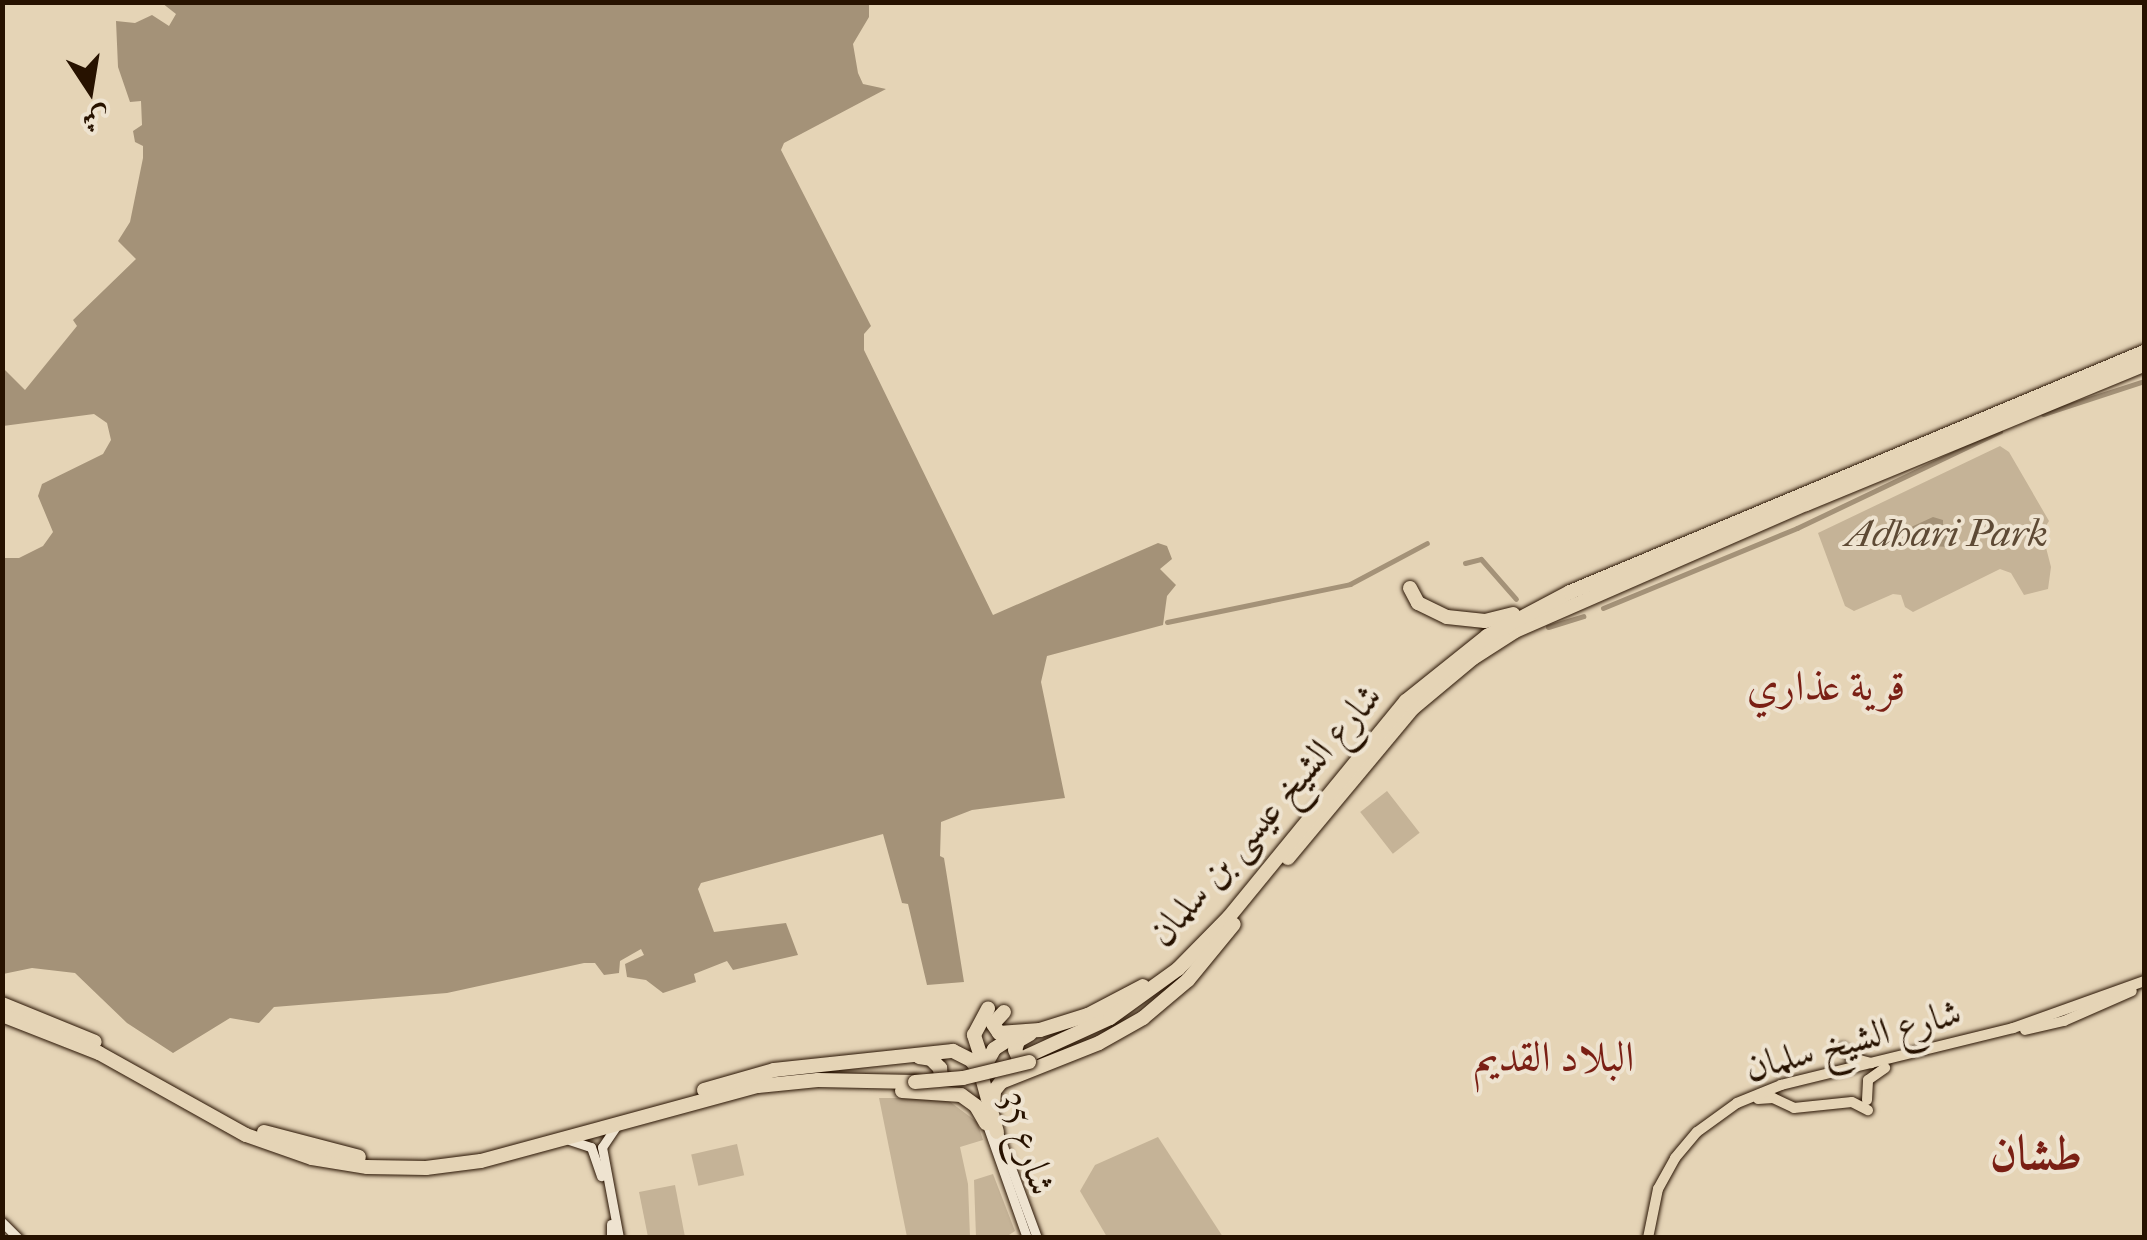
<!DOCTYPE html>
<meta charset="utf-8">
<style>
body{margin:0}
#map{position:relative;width:2147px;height:1240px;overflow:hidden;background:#e5d4b6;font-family:"IM FELL French Canon",Amiri,serif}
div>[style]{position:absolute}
.green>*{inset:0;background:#c5b397;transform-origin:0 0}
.water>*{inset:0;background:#a49278}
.canal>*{height:5px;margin:-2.5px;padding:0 2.5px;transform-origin:2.5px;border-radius:2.5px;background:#a49278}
.roads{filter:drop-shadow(0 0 2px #271200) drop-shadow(0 0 2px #271200)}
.secondary>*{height:9px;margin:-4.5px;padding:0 4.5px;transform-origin:4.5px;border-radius:4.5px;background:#eee3d0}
.primary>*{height:10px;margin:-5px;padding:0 5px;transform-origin:5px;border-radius:5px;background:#e5d4b6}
.highway>*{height:14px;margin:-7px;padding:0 7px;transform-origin:7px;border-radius:7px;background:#e5d4b6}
.bridges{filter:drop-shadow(0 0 2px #271200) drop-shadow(0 0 2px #271200)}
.highway-bridge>*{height:14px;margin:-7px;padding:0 7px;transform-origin:7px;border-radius:7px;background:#e5d4b6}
span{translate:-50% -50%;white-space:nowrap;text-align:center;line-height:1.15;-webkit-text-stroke:8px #eee3d0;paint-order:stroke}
.park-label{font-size:38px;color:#5e4a35;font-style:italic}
.street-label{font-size:38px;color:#271200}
.quarter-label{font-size:42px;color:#7a1f14}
.district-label{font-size:48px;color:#7a1f14;font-weight:700}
.frame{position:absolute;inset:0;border:5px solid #271200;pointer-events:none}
.north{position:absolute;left:40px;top:40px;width:100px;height:100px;-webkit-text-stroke:8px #eee3d0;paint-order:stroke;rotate:168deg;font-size:28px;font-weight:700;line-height:40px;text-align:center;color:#271200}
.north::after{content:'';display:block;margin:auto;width:35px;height:45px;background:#271200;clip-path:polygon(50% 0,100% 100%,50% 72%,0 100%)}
</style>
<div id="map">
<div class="green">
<i style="clip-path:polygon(2000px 446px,2009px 452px,2049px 521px,2042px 532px,2051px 567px,2048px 589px,2024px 595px,2011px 573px,2000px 569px,1913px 612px,1905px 607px,1901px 595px,1893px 594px,1854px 611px,1845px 606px,1818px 533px)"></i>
<i style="left:1387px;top:791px;width:53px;height:34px;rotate:52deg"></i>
<i style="clip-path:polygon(879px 1098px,945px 1098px,977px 1122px,983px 1140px,960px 1147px,968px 1184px,970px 1237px,907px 1237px)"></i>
<i style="clip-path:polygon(1158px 1137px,1223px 1237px,1107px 1237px,1080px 1191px,1095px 1165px)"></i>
<i style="left:737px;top:1144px;width:32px;height:47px;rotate:77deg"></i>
<i style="clip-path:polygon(993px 1174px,1015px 1231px,1006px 1237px,976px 1237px,974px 1180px)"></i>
<i style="clip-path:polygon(675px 1185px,685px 1237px,648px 1237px,639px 1192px)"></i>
</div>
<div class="water">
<i style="clip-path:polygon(162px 3px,869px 3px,869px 17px,853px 44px,858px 73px,863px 84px,886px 89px,784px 143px,781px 150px,871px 326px,864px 334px,864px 350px,993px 615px,1158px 543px,1167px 546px,1172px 559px,1160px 569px,1176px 585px,1167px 596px,1163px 625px,1047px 656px,1041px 682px,1065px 798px,972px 810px,941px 822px,940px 856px,944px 858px,964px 982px,927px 985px,908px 904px,902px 903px,883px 834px,701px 883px,698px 889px,714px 932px,786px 923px,798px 955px,733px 970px,727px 961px,694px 974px,696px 982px,663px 993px,646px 980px,627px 977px,625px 964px,644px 955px,641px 949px,620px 961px,619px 973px,604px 975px,595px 963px,584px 963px,447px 993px,274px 1007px,259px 1023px,230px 1018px,173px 1053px,127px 1023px,75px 973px,32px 968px,3px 974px,3px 558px,19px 558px,43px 546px,53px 532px,38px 496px,42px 484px,103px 454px,111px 440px,107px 423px,94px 414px,3px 426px,3px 368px,25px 390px,77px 326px,73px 320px,136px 259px,118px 241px,130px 222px,143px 158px,143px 146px,135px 142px,133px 131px,142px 125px,141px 101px,130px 102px,118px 67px,116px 21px,135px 23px,152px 15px,169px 26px,176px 14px)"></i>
<i style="clip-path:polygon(1933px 517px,1943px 520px,1943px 530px,1952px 535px,1949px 547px,1931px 546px,1927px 537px,1919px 533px,1909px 537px,1903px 550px,1909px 528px)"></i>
</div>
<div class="canal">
<i style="left:2043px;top:414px;width:106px;rotate:-18.1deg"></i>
<i style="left:1465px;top:563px;width:16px;rotate:-14deg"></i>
<i style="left:1481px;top:559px;width:53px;rotate:48.8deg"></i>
<i style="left:1603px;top:608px;width:210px;rotate:-22.4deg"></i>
<i style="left:1797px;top:528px;width:225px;rotate:-25.5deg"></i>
<i style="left:1167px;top:622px;width:187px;rotate:-11.7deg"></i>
<i style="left:1350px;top:584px;width:87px;rotate:-28deg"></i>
<i style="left:1548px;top:627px;width:37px;rotate:-17deg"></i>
</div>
<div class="roads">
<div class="secondary">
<i style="left:986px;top:1122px;width:123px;rotate:70.5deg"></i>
<i style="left:996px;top:1127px;width:118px;rotate:69.7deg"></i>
<i style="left:615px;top:1128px;width:23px;rotate:124deg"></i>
<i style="left:602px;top:1147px;width:93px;rotate:79.4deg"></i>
<i style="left:569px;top:1140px;width:23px;rotate:18deg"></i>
<i style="left:591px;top:1147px;width:31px;rotate:71deg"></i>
<i style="left:2px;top:1222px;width:23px;rotate:45deg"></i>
<i style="left:611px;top:1224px;width:14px;rotate:90deg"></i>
</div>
<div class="primary">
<i style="left:2025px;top:1030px;width:40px;rotate:-13deg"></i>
<i style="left:2064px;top:1021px;width:74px;rotate:-23.8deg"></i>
<i style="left:1843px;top:1048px;width:13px;rotate:48deg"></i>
<i style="left:1852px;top:1058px;width:20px;rotate:15deg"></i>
<i style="left:1758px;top:1099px;width:15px;rotate:-4deg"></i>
<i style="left:1773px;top:1098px;width:23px;rotate:25deg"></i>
<i style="left:1794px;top:1108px;width:58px;rotate:-5.9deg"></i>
<i style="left:1852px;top:1102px;width:18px;rotate:27deg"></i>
<i style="left:1867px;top:1100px;width:20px;rotate:-87deg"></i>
<i style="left:1868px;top:1080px;width:21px;rotate:-35deg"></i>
<i style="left:1648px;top:1238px;width:50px;rotate:-78.5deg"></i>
<i style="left:1658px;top:1189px;width:35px;rotate:-61deg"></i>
<i style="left:1675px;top:1158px;width:34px;rotate:-50deg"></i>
<i style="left:1697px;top:1132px;width:49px;rotate:-35.9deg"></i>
<i style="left:1737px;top:1103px;width:48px;rotate:-22.2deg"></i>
<i style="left:1781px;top:1085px;width:239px;rotate:-13.8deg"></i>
<i style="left:2013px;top:1028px;width:139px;rotate:-19.7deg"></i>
</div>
<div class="highway">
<i style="left:1410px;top:588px;width:17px;rotate:62deg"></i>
<i style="left:1418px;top:603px;width:32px;rotate:26deg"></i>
<i style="left:1447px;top:617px;width:38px;rotate:6deg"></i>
<i style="left:1485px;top:621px;width:29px;rotate:-14deg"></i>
<i style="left:1288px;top:858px;width:195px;rotate:-50.2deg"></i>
<i style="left:1413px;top:708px;width:78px;rotate:-39.8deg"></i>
<i style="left:1473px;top:658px;width:50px;rotate:-32.7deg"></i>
<i style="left:1515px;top:631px;width:318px;rotate:-23.6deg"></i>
<i style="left:1806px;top:504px;width:365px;rotate:-22.4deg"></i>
<i style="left:2px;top:1004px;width:100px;rotate:22.2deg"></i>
<i style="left:1004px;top:1012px;width:16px;rotate:133deg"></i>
<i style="left:993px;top:1024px;width:11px;rotate:56deg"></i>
<i style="left:999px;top:1033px;width:41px;rotate:-4.2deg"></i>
<i style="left:1040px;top:1030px;width:50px;rotate:-17.4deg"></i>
<i style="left:1088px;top:1015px;width:62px;rotate:-27.8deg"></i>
<i style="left:2px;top:1015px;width:104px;rotate:21.4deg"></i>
<i style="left:99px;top:1053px;width:168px;rotate:29.2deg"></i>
<i style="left:246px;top:1135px;width:70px;rotate:19.2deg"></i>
<i style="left:312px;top:1158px;width:56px;rotate:9.3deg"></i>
<i style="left:367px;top:1167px;width:59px;rotate:1deg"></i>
<i style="left:426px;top:1168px;width:55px;rotate:-7.3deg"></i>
<i style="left:481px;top:1161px;width:287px;rotate:-15.2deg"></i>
<i style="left:758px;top:1086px;width:60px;rotate:-5.7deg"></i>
<i style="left:818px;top:1080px;width:97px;rotate:1.2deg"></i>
<i style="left:1030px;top:1034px;width:14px;rotate:150deg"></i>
<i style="left:1018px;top:1041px;width:9px;rotate:108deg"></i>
<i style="left:1015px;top:1050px;width:12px;rotate:66deg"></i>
<i style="left:1020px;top:1061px;width:13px;rotate:18deg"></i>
<i style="left:1027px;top:1056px;width:91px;rotate:-24.6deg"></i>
<i style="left:1110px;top:1018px;width:84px;rotate:-35.8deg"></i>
<i style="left:1178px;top:969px;width:73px;rotate:-45.6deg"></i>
<i style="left:1229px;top:917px;width:279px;rotate:-50.7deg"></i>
<i style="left:1406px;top:701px;width:104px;rotate:-38.7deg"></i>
<i style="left:1487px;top:636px;width:94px;rotate:-27.9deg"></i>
<i style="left:1570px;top:592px;width:622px;rotate:-22.69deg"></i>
<i style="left:919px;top:1057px;width:12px;rotate:9deg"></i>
<i style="left:931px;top:1059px;width:13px;rotate:45deg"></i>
<i style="left:940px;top:1068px;width:9px;rotate:84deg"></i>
<i style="left:941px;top:1077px;width:14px;rotate:135deg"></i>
<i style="left:984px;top:1066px;width:33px;rotate:-108deg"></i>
<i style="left:974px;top:1035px;width:30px;rotate:-62deg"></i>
<i style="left:982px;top:1071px;width:25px;rotate:-61deg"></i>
<i style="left:994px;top:1049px;width:27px;rotate:-33deg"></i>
<i style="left:704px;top:1090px;width:73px;rotate:-15.9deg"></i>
<i style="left:774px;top:1070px;width:180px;rotate:-6.1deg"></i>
<i style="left:953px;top:1051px;width:20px;rotate:27deg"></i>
<i style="left:971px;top:1060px;width:17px;rotate:54deg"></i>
<i style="left:981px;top:1074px;width:60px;rotate:74.6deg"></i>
<i style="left:902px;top:1091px;width:59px;rotate:3.9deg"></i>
<i style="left:961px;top:1095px;width:19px;rotate:36deg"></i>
<i style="left:976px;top:1106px;width:20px;rotate:60deg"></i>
<i style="left:993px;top:1106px;width:15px;rotate:-86deg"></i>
<i style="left:994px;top:1091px;width:11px;rotate:-52deg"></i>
<i style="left:1001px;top:1082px;width:105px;rotate:-21.7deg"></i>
<i style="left:1099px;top:1043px;width:51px;rotate:-29.6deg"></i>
<i style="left:1143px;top:1018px;width:59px;rotate:-40.2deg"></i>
<i style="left:1188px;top:980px;width:72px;rotate:-50.6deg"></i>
<i style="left:264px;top:1132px;width:98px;rotate:14.7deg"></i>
</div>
</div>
<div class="bridges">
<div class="highway-bridge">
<i style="left:915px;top:1082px;width:48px;rotate:-4.8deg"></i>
<i style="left:963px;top:1078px;width:68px;rotate:-13.6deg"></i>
</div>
</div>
<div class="park-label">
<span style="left:1947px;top:534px">Adhari Park</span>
</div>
<div class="street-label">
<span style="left:1265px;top:815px;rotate:-49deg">شارع الشيخ عيسى بن سلمان</span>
<span style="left:1853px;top:1040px;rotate:-15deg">شارع الشيخ سلمان</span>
<span style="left:1028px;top:1143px;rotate:73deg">شارع 35</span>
</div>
<div class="quarter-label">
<span style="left:1826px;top:687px">قرية عذاري</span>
<span style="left:1554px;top:1058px">البلاد القديم</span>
</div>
<div class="district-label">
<span style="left:2036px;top:1154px">طشان</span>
</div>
<div class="frame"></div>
<div class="north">ش</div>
</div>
